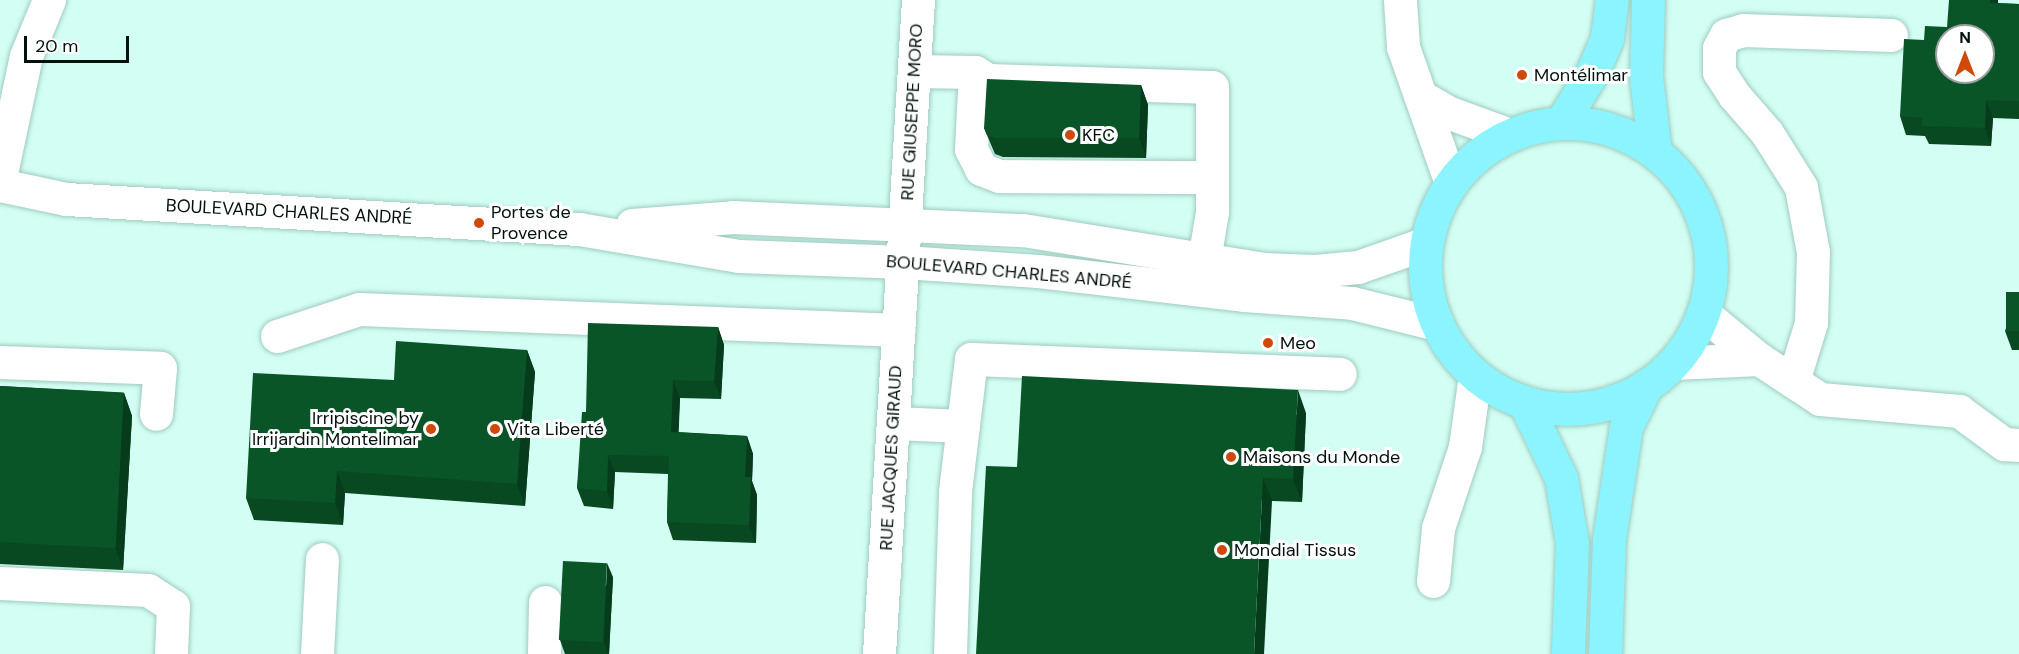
<!DOCTYPE html>
<meta charset="utf-8">
<style>
body{margin:0}
#map{position:relative;width:2019px;height:654px;overflow:hidden;background:#d3fef3;font-family:"DM Sans",sans-serif}
div>[style]{position:absolute}
.roads{filter:drop-shadow(0 0 2px #a0cbc0) drop-shadow(0 0 2px #a0cbc0)}
.minor>*{height:33px;margin:-16.5px;padding:0 16.5px;transform-origin:16.5px;border-radius:16.5px;background:#fff}
.major>*{height:33px;margin:-16.5px;padding:0 16.5px;transform-origin:16.5px;border-radius:16.5px;background:#8bf4ff}
.major>.ring{margin:-16.5px;padding:0;box-sizing:content-box;background:none;border:33px solid #8bf4ff;border-radius:50%}
.wall>*{inset:0;background:#084922}
.shaded-wall>*{inset:0;background:#063c1c}
.building>*{inset:0;background:#095528;transform-origin:0 0}
.dots>*{width:16px;height:16px;translate:-50% -50%;box-sizing:border-box;border:3px solid #fff;border-radius:50%}
span{translate:-50% -50%;white-space:nowrap;text-align:center;line-height:1.15;-webkit-text-stroke:6px #fff;paint-order:stroke}
.poi-label{font-size:18px;color:#03110d}
.left{translate:0 -50%;text-align:left}
.right{translate:-100% -50%;text-align:right}
.street-label{font-size:18px;color:#03110d}
.north{position:absolute;left:1935px;top:24px;width:60px;height:60px;box-sizing:border-box;background:#fff;border:2px solid #9aa09e;border-radius:50%;rotate:0deg;font-size:16px;font-weight:700;line-height:24px;text-align:center;color:#03110d}
.north::after{content:'';display:block;margin:auto;width:21px;height:27px;background:#cf490b;clip-path:polygon(50% 0,100% 100%,50% 72%,0 100%)}
.scale{position:absolute;left:24px;top:36px;width:105px;height:27px;box-sizing:border-box;border:3px solid #03110d;border-top:0;padding-left:8px;font-size:18px;line-height:21px;white-space:nowrap;color:#03110d;-webkit-text-stroke:4px #fff;paint-order:stroke}
</style>
<div id="map">
<div class="roads">
<div class="minor">
<i style="left:1400px;top:0;width:47px;rotate:86.3deg"></i>
<i style="left:1403px;top:47px;width:144px;rotate:70.6deg"></i>
<i style="left:914px;top:71px;width:61px;rotate:0.9deg"></i>
<i style="left:975px;top:72px;width:15px;rotate:32deg"></i>
<i style="left:988px;top:80px;width:224px;rotate:1.8deg"></i>
<i style="left:1212px;top:87px;width:125px;rotate:90deg"></i>
<i style="left:1212px;top:212px;width:49px;rotate:99.5deg"></i>
<i style="left:988px;top:80px;width:17px;rotate:144deg"></i>
<i style="left:974px;top:90px;width:59px;rotate:92.9deg"></i>
<i style="left:971px;top:149px;width:22px;rotate:63deg"></i>
<i style="left:981px;top:169px;width:19px;rotate:21deg"></i>
<i style="left:999px;top:176px;width:213px;rotate:0.3deg"></i>
<i style="left:1420px;top:96px;width:34px;rotate:30deg"></i>
<i style="left:1450px;top:113px;width:64px;rotate:20.1deg"></i>
<i style="left:0;top:178px;width:125px;rotate:-78deg"></i>
<i style="left:26px;top:56px;width:61px;rotate:-67.7deg"></i>
<i style="left:0;top:185px;width:67px;rotate:12deg"></i>
<i style="left:66px;top:199px;width:514px;rotate:3.35deg"></i>
<i style="left:579px;top:229px;width:162px;rotate:9.6deg"></i>
<i style="left:739px;top:256px;width:164px;rotate:2.1deg"></i>
<i style="left:903px;top:262px;width:135px;rotate:3.8deg"></i>
<i style="left:1038px;top:271px;width:207px;rotate:6.6deg"></i>
<i style="left:1244px;top:295px;width:108px;rotate:4.2deg"></i>
<i style="left:1352px;top:303px;width:88px;rotate:13.9deg"></i>
<i style="left:632px;top:225px;width:101px;rotate:-4.5deg"></i>
<i style="left:733px;top:217px;width:290px;rotate:2.6deg"></i>
<i style="left:1023px;top:230px;width:243px;rotate:9.2deg"></i>
<i style="left:1263px;top:269px;width:52px;rotate:2.2deg"></i>
<i style="left:1315px;top:271px;width:43px;rotate:-5.3deg"></i>
<i style="left:1358px;top:267px;width:72px;rotate:-19.4deg"></i>
<i style="left:1704px;top:314px;width:71px;rotate:39.3deg"></i>
<i style="left:1759px;top:359px;width:73px;rotate:33.3deg"></i>
<i style="left:1820px;top:399px;width:140px;rotate:4.9deg"></i>
<i style="left:1959px;top:411px;width:56px;rotate:36.3deg"></i>
<i style="left:2004px;top:444px;width:15px;rotate:4deg"></i>
<i style="left:277px;top:336px;width:86px;rotate:-18.2deg"></i>
<i style="left:359px;top:309px;width:540px;rotate:2.23deg"></i>
<i style="left:0;top:362px;width:160px;rotate:2.1deg"></i>
<i style="left:160px;top:368px;width:46px;rotate:95deg"></i>
<i style="left:1674px;top:363px;width:85px;rotate:-2.7deg"></i>
<i style="left:1793px;top:381px;width:61px;rotate:-72.8deg"></i>
<i style="left:1811px;top:323px;width:71px;rotate:-88.4deg"></i>
<i style="left:1813px;top:252px;width:66px;rotate:-100.5deg"></i>
<i style="left:1801px;top:187px;width:64px;rotate:-122.2deg"></i>
<i style="left:1767px;top:133px;width:50px;rotate:-131deg"></i>
<i style="left:1734px;top:95px;width:27px;rotate:-123deg"></i>
<i style="left:1719px;top:72px;width:24px;rotate:-90deg"></i>
<i style="left:1719px;top:48px;width:15px;rotate:-62deg"></i>
<i style="left:1726px;top:35px;width:18px;rotate:-16deg"></i>
<i style="left:1743px;top:30px;width:148px;rotate:1.9deg"></i>
<i style="left:894px;top:423px;width:69px;rotate:2.5deg"></i>
<i style="left:1433px;top:581px;width:53px;rotate:-84.6deg"></i>
<i style="left:1438px;top:528px;width:85px;rotate:-71.6deg"></i>
<i style="left:1465px;top:447px;width:73px;rotate:-82.1deg"></i>
<i style="left:0;top:583px;width:148px;rotate:2.7deg"></i>
<i style="left:148px;top:590px;width:30px;rotate:33deg"></i>
<i style="left:173px;top:606px;width:48px;rotate:92.4deg"></i>
<i style="left:317px;top:654px;width:95px;rotate:-87deg"></i>
<i style="left:544px;top:654px;width:52px;rotate:-88.9deg"></i>
<i style="left:879px;top:654px;width:655px;rotate:-86.59deg"></i>
<i style="left:950px;top:654px;width:163px;rotate:-88.2deg"></i>
<i style="left:955px;top:491px;width:133px;rotate:-83.1deg"></i>
<i style="left:971px;top:359px;width:369px;rotate:2.3deg"></i>
</div>
<div class="major">
<i style="left:1648px;top:0;width:77px;rotate:91.5deg"></i>
<i style="left:1646px;top:77px;width:76px;rotate:83.2deg"></i>
<i style="left:1561px;top:123px;width:61px;rotate:-58.4deg"></i>
<i style="left:1593px;top:71px;width:36px;rotate:-67deg"></i>
<i style="left:1607px;top:38px;width:38px;rotate:-83deg"></i>
<i class="ring" style="left:1425px;top:123px;width:253px;height:253px"></i>
<i style="left:1525px;top:403px;width:83px;rotate:64.4deg"></i>
<i style="left:1561px;top:478px;width:66px;rotate:80.4deg"></i>
<i style="left:1572px;top:543px;width:111px;rotate:92.1deg"></i>
<i style="left:1605px;top:654px;width:115px;rotate:-88deg"></i>
<i style="left:1609px;top:539px;width:113px;rotate:-81.4deg"></i>
<i style="left:1626px;top:427px;width:46px;rotate:-64deg"></i>
</div>
</div>
<div class="wall">
<i style="clip-path:polygon(1998px 0,1998px 3px,2019px 4px,2019px 119px,1993px 118px,1991px 146px,1929px 144px,1925px 136px,1906px 135px,1900px 116px,1924px 40px)"></i>
<i style="clip-path:polygon(1141px 85px,1148px 105px,1146px 158px,1003px 157px,995px 154px,984px 128px)"></i>
<i style="clip-path:polygon(2019px 292px,2019px 350px,2012px 350px,2005px 331px)"></i>
<i style="clip-path:polygon(718px 327px,724px 345px,721px 399px,680px 398px,678px 432px,747px 436px,753px 454px,752px 481px,757px 495px,756px 543px,673px 540px,667px 522px,668px 474px,615px 472px,613px 509px,584px 506px,577px 488px,586px 412px)"></i>
<i style="clip-path:polygon(527px 350px,535px 372px,525px 506px,345px 493px,343px 525px,254px 520px,246px 498px,394px 380px)"></i>
<i style="clip-path:polygon(0 386px,124px 393px,132px 416px,123px 570px,0 564px)"></i>
<i style="clip-path:polygon(1306px 413px,1302px 502px,1272px 501px,1017px 467px)"></i>
<i style="clip-path:polygon(613px 577px,609px 654px,565px 654px,560px 640px)"></i>
</div>
<div class="shaded-wall">
<i style="clip-path:polygon(1990px 0,1998px 0,1997px 21px,1990px 3px)"></i>
<i style="clip-path:polygon(1141px 85px,1148px 105px,1146px 158px,1139px 138px)"></i>
<i style="clip-path:polygon(1986px 100px,1993px 118px,1991px 146px,1985px 128px)"></i>
<i style="clip-path:polygon(718px 327px,724px 345px,721px 399px,714px 381px)"></i>
<i style="clip-path:polygon(527px 350px,535px 372px,525px 506px,517px 484px)"></i>
<i style="clip-path:polygon(673px 380px,680px 398px,678px 450px,671px 432px)"></i>
<i style="clip-path:polygon(1298px 390px,1306px 413px,1302px 502px,1293px 479px)"></i>
<i style="clip-path:polygon(124px 393px,132px 416px,123px 570px,115px 547px)"></i>
<i style="clip-path:polygon(747px 436px,753px 454px,752px 481px,757px 495px,756px 543px,749px 525px,745px 477px)"></i>
<i style="clip-path:polygon(608px 455px,615px 472px,613px 509px,607px 491px)"></i>
<i style="clip-path:polygon(337px 471px,345px 493px,343px 525px,335px 503px)"></i>
<i style="clip-path:polygon(1263px 478px,1272px 501px,1264px 654px,1254px 654px)"></i>
<i style="clip-path:polygon(607px 563px,613px 577px,609px 654px,608px 654px,604px 642px)"></i>
</div>
<div class="building">
<i style="clip-path:polygon(evenodd,1949px 0,1990px 0,1990px 3px,2019px 4px,2019px 101px,1986px 100px,1985px 128px,1922px 126px,1922px 118px,1900px 116px,1904px 39px,1924px 40px,1925px 26px,1947px 27px,1949px 0,1947px 36px,1983px 36px,1983px 72px,1947px 72px,1947px 36px)"></i>
<i style="clip-path:polygon(987px 79px,1141px 85px,1139px 138px,995px 138px,987px 135px,984px 128px)"></i>
<i style="left:2006px;top:292px;width:13px;height:39px"></i>
<i style="clip-path:polygon(588px 323px,718px 327px,714px 381px,673px 380px,671px 432px,747px 436px,745px 477px,751px 477px,749px 525px,667px 522px,669px 456px,608px 455px,607px 491px,577px 488px,582px 412px,586px 412px)"></i>
<i style="clip-path:polygon(396px 341px,527px 350px,517px 484px,337px 471px,335px 503px,246px 498px,253px 373px,394px 380px)"></i>
<i style="clip-path:polygon(1022px 376px,1298px 390px,1293px 479px,1263px 478px,1254px 654px,976px 654px,986px 466px,1017px 467px)"></i>
<i style="left:0;top:386px;width:124px;height:156px;rotate:3deg"></i>
<i style="left:563px;top:561px;width:44px;height:79px;rotate:3deg"></i>
</div>
<div class="dots">
<i style="left:1522px;top:75px;background:#cf490b"></i>
<i style="left:1070px;top:135px;background:#cf490b"></i>
<i style="left:479px;top:223px;background:#cf490b"></i>
<i style="left:1268px;top:343px;background:#cf490b"></i>
<i style="left:431px;top:429px;background:#cf490b"></i>
<i style="left:495px;top:429px;background:#cf490b"></i>
<i style="left:1231px;top:457px;background:#cf490b"></i>
<i style="left:1222px;top:550px;background:#cf490b"></i>
</div>
<div class="poi-label">
<span class="left" style="left:1534px;top:75px">Montélimar</span>
<span class="left" style="left:1082px;top:135px">KFC</span>
<span class="left" style="left:491px;top:223px">Portes de<br>Provence</span>
<span class="left" style="left:1280px;top:343px">Meo</span>
<span class="right" style="left:419px;top:429px">Irripiscine by<br>Irrijardin Montelimar</span>
<span class="left" style="left:507px;top:429px">Vita Liberté</span>
<span class="left" style="left:1243px;top:457px">Maisons du Monde</span>
<span class="left" style="left:1234px;top:550px">Mondial Tissus</span>
</div>
<div class="street-label">
<span style="left:912px;top:112px;rotate:-87deg">RUE GIUSEPPE MORO</span>
<span style="left:289px;top:212px;rotate:3deg">BOULEVARD CHARLES ANDRÉ</span>
<span style="left:1009px;top:272px;rotate:5deg">BOULEVARD CHARLES ANDRÉ</span>
<span style="left:891px;top:458px;rotate:-87deg">RUE JACQUES GIRAUD</span>
</div>
<div class="north">N</div>
<div class="scale">20 m</div>
</div>
